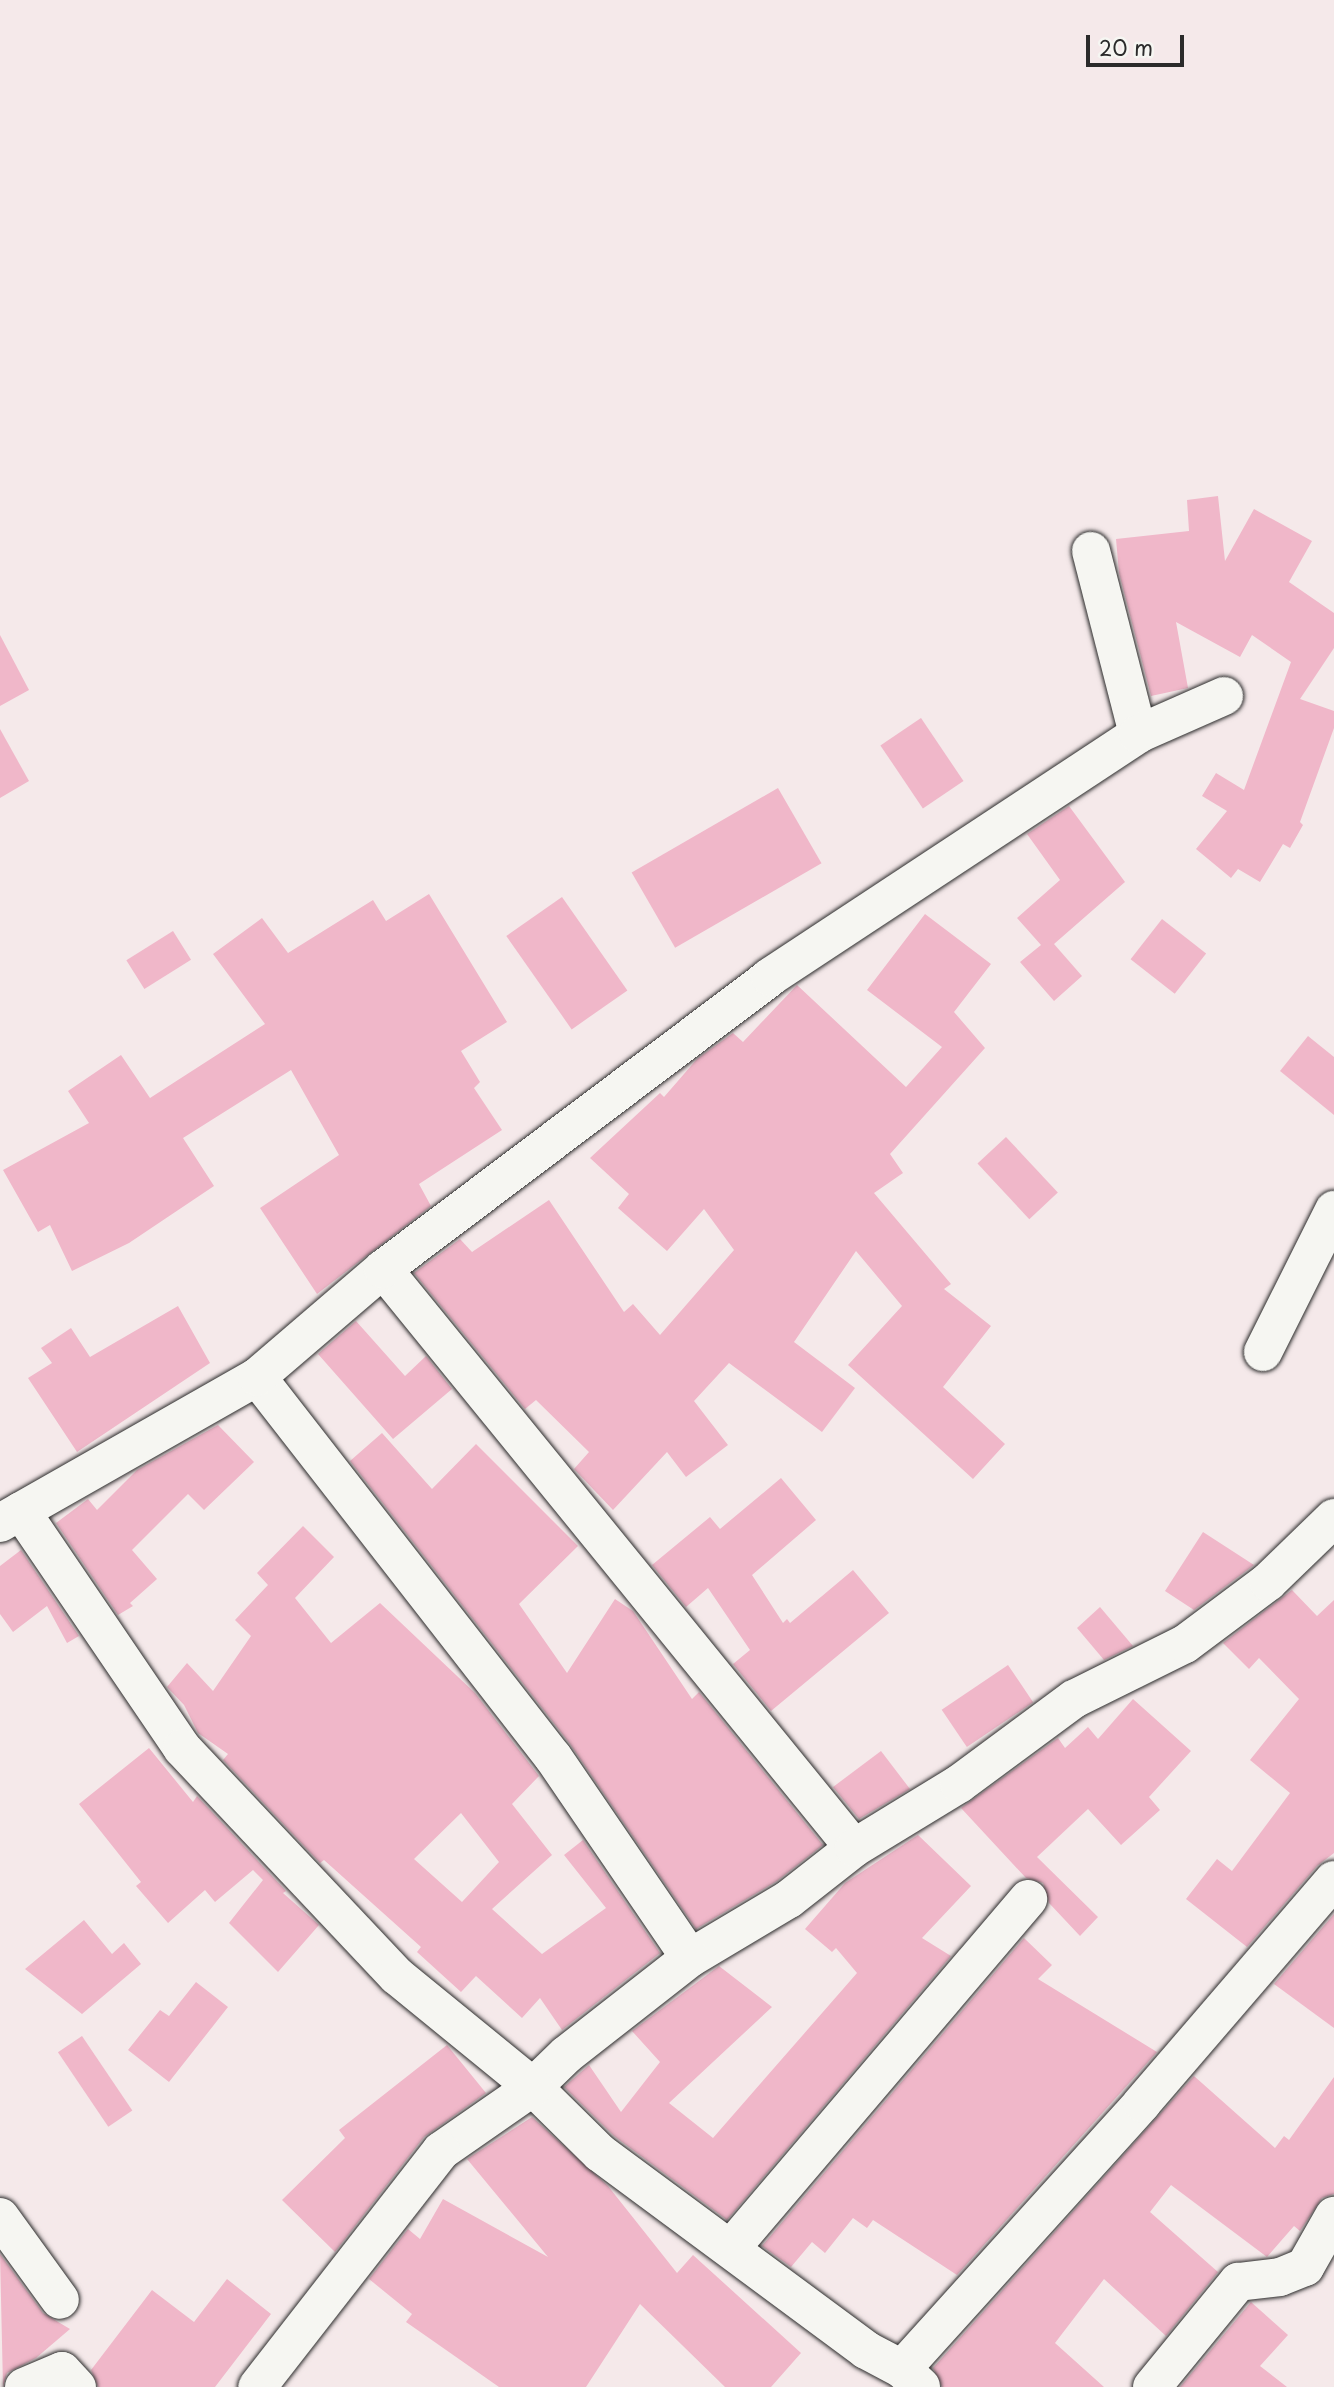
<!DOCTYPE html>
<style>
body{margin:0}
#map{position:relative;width:1334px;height:2387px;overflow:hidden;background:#f5e9ea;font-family:"Playpen Sans",sans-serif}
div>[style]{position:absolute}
.building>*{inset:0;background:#f0b7c9;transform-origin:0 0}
.roads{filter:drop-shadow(0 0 2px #2b2b2b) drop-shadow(0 0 2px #2b2b2b)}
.minor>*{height:38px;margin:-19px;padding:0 19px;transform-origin:19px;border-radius:19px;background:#f6f6f2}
span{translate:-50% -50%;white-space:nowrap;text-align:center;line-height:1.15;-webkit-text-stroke:5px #f6f6f2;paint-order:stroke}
.scale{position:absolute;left:1086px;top:35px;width:98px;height:32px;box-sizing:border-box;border:4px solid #2b2b2b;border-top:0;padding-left:9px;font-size:21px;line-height:24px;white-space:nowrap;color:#2b2b2b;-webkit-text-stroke:5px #f6f6f2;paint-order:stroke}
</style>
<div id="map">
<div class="building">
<i style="clip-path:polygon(1218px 496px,1225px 561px,1254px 509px,1312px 541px,1289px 582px,1334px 613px,1334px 648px,1300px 699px,1334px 711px,1334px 728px,1300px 822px,1303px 825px,1290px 848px,1283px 844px,1260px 882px,1238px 869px,1231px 878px,1196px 849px,1227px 811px,1202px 796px,1216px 773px,1244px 790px,1291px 662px,1252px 635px,1240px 657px,1176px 622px,1188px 688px,1151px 696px,1119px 573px,1116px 539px,1189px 531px,1187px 500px)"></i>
<i style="clip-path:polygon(0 635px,29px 690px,0 706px)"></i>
<i style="left:921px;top:718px;width:76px;height:49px;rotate:56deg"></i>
<i style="clip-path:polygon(0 729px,29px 781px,0 798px)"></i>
<i style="left:778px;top:788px;width:87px;height:169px;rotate:60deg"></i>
<i style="clip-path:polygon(1069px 806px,1125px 882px,1054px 944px,1082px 976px,1054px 1001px,1020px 962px,1041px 945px,1017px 918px,1060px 880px,1027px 834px)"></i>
<i style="clip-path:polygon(429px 894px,507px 1022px,461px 1051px,480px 1082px,474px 1088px,502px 1130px,419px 1184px,431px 1206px,317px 1294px,260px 1208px,339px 1155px,291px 1070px,183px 1138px,214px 1186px,129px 1243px,72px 1271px,50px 1225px,38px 1232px,3px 1170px,89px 1123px,68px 1091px,121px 1055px,150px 1098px,265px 1024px,213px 954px,262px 918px,288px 953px,373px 900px,386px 921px)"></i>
<i style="left:562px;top:897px;width:114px;height:68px;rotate:55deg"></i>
<i style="clip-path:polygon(925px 914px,991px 964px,954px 1012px,985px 1048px,890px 1154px,903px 1173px,874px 1193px,951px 1284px,944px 1289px,991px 1326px,943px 1387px,1005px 1444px,973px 1479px,848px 1365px,902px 1306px,856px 1251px,794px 1342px,855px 1388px,822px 1432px,729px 1363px,694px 1401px,728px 1445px,686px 1477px,667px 1452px,613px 1510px,574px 1469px,589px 1452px,536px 1400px,525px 1409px,414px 1273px,460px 1239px,472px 1252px,549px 1200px,624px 1312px,633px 1304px,660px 1335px,734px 1250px,704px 1209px,667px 1251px,618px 1208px,629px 1194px,590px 1158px,660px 1093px,664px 1097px,697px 1059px,733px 1033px,743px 1042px,797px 985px,906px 1087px,942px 1047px,867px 990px)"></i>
<i style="left:1162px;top:919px;width:56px;height:51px;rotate:38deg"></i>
<i style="left:173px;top:931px;width:34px;height:55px;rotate:58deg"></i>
<i style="clip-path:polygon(1308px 1036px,1334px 1057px,1334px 1115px,1280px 1071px)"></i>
<i style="left:1006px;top:1137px;width:76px;height:39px;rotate:47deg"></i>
<i style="clip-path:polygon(178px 1306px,210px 1363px,77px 1452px,28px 1378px,52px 1363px,41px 1348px,71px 1328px,90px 1357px)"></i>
<i style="clip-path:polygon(356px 1321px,405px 1376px,426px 1356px,452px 1389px,393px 1439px,318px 1354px)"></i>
<i style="clip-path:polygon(218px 1425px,254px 1462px,204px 1510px,188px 1494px,132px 1550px,157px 1579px,130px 1603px,133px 1606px,118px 1615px,56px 1523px,88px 1499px,97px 1510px,137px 1470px)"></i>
<i style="clip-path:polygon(382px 1433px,432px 1489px,476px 1444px,578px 1546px,519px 1604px,567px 1673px,615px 1599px,633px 1611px,692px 1699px,699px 1692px,823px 1845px,777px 1881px,696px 1929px,570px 1744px,350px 1461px)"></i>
<i style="clip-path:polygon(781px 1478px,816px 1520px,752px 1575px,783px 1623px,787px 1619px,790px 1623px,853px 1570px,889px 1613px,771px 1711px,733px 1664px,750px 1650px,708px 1588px,686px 1607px,652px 1565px,710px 1517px,720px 1529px)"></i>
<i style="clip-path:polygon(evenodd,303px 1526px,334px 1557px,295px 1598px,331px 1643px,380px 1603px,475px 1693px,539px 1776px,512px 1804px,552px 1855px,492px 1909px,542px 1954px,606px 1908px,564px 1855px,583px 1840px,660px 1953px,562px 2030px,540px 1998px,522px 2018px,476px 1976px,461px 1992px,417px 1952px,421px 1947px,324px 1860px,320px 1863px,223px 1760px,228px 1754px,198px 1733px,184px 1705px,167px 1687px,187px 1663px,213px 1691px,251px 1636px,235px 1620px,268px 1585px,257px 1573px,303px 1526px,461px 1813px,499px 1862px,462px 1902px,414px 1859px,461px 1813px)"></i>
<i style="clip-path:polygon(1203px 1532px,1254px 1565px,1194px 1610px,1165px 1591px)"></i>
<i style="clip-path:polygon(21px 1550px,79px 1636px,67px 1643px,47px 1606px,13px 1632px,0 1614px,0 1566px)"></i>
<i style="clip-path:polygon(1292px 1590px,1317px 1616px,1334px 1600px,1334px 1853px,1317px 1866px,1247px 1947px,1186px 1899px,1217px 1859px,1232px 1871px,1290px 1793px,1250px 1760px,1299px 1699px,1259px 1658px,1249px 1669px,1223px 1643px)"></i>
<i style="clip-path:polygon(1100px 1607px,1133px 1646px,1104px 1660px,1077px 1628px)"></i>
<i style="left:1008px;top:1665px;width:45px;height:80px;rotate:56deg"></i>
<i style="clip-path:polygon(1133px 1699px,1191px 1751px,1149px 1797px,1160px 1810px,1121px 1845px,1088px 1809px,1037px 1857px,1098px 1917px,1080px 1936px,1049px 1903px,1043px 1883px,1026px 1878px,961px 1808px,1058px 1738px,1065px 1748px,1088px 1727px,1098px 1739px)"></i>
<i style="clip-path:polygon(149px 1748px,193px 1802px,197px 1796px,286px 1891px,283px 1893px,319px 1925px,278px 1972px,229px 1923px,263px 1880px,253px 1870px,215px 1902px,205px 1890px,168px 1923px,136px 1886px,141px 1882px,79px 1804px)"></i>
<i style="clip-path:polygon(881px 1751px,910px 1789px,859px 1819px,833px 1787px)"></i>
<i style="clip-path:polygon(918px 1835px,971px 1886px,922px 1938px,951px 1956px,727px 2220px,614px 2136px,564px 2087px,589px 2065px,621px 2112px,660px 2062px,632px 2031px,719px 1966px,772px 2007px,669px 2103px,713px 2138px,857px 1973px,836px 1948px,832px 1952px,805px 1929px,845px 1883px)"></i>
<i style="clip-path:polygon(1334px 1914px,1334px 2028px,1274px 1984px)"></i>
<i style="clip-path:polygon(84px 1920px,112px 1954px,124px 1943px,141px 1964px,82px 2014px,25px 1969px)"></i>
<i style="clip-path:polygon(1024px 1938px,1052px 1965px,1038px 1979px,1157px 2052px,957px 2275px,873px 2220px,867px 2228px,853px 2218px,825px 2253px,812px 2242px,791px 2267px,762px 2246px)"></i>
<i style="clip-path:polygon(196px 1982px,228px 2007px,169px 2082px,128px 2050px,160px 2010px,169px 2016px)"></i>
<i style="left:82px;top:2036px;width:90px;height:29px;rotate:56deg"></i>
<i style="clip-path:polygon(447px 2045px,486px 2093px,424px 2137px,335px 2252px,282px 2200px,345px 2138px,339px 2130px)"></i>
<i style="clip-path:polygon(1194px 2076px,1275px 2148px,1284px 2136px,1289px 2140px,1334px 2077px,1334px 2194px,1322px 2198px,1300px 2231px,1294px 2226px,1267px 2257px,1171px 2185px,1150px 2212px,1218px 2272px,1166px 2336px,1104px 2279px,1055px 2343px,1104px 2387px,942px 2387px,933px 2368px)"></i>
<i style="clip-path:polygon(532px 2117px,608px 2186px,677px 2273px,693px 2255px,801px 2353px,771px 2387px,725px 2387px,640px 2304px,586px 2387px,499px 2387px,406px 2322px,412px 2314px,369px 2279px,408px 2229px,420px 2239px,443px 2199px,548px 2257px,467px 2159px)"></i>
<i style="clip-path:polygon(0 2254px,43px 2313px,70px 2329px,36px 2358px,7px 2373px,3px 2387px)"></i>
<i style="clip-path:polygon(227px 2279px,271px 2314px,215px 2387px,98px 2387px,91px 2370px,152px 2290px,194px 2322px)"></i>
<i style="clip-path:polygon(1251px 2302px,1288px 2335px,1260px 2366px,1287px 2387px,1180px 2387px)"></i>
</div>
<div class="roads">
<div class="minor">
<i style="left:1091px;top:551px;width:189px;rotate:75.6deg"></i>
<i style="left:383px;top:1269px;width:746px;rotate:50.87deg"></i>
<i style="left:854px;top:1848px;width:83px;rotate:141.9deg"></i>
<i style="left:789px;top:1899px;width:115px;rotate:149.2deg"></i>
<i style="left:690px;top:1958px;width:157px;rotate:142deg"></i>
<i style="left:566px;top:2055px;width:46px;rotate:135.9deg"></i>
<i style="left:533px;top:2087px;width:94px;rotate:44.6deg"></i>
<i style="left:600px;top:2153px;width:331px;rotate:36.5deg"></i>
<i style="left:866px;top:2350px;width:41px;rotate:27.8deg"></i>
<i style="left:902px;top:2369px;width:26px;rotate:43deg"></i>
<i style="left:1263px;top:1352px;width:159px;rotate:-63.4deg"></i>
<i style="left:257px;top:1377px;width:482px;rotate:52.1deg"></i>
<i style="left:553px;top:1757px;width:243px;rotate:55.7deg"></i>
<i style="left:21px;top:1511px;width:287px;rotate:55.8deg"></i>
<i style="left:182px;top:1748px;width:313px;rotate:46.7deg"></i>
<i style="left:397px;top:1976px;width:176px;rotate:39.2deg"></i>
<i style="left:533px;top:2087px;width:112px;rotate:145.2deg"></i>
<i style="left:441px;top:2151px;width:299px;rotate:127.9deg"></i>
<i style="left:0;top:1523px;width:296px;rotate:-29.6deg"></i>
<i style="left:257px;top:1377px;width:166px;rotate:-40.6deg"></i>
<i style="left:383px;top:1269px;width:485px;rotate:-37deg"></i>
<i style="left:770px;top:977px;width:441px;rotate:-33.4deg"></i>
<i style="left:1138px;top:734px;width:94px;rotate:-23.8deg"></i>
<i style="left:854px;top:1848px;width:123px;rotate:-31.4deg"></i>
<i style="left:959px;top:1784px;width:143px;rotate:-36.5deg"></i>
<i style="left:1074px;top:1699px;width:124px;rotate:-26.4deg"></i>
<i style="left:1185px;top:1644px;width:104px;rotate:-36.8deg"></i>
<i style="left:1268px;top:1582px;width:92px;rotate:-44.1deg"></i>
<i style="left:0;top:2217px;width:102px;rotate:54.1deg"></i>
<i style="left:732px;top:2247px;width:457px;rotate:-49.6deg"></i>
<i style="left:902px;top:2369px;width:358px;rotate:-47.9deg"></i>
<i style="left:1142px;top:2103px;width:294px;rotate:-49.3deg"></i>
<i style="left:24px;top:2387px;width:41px;rotate:-22.8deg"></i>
<i style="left:62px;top:2371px;width:22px;rotate:47deg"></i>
<i style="left:1152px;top:2387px;width:136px;rotate:-50.7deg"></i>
<i style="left:1238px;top:2282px;width:42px;rotate:-6.8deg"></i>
<i style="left:1280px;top:2277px;width:27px;rotate:-22deg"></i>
<i style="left:1305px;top:2267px;width:59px;rotate:-60.4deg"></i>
</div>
</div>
<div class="scale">20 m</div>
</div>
